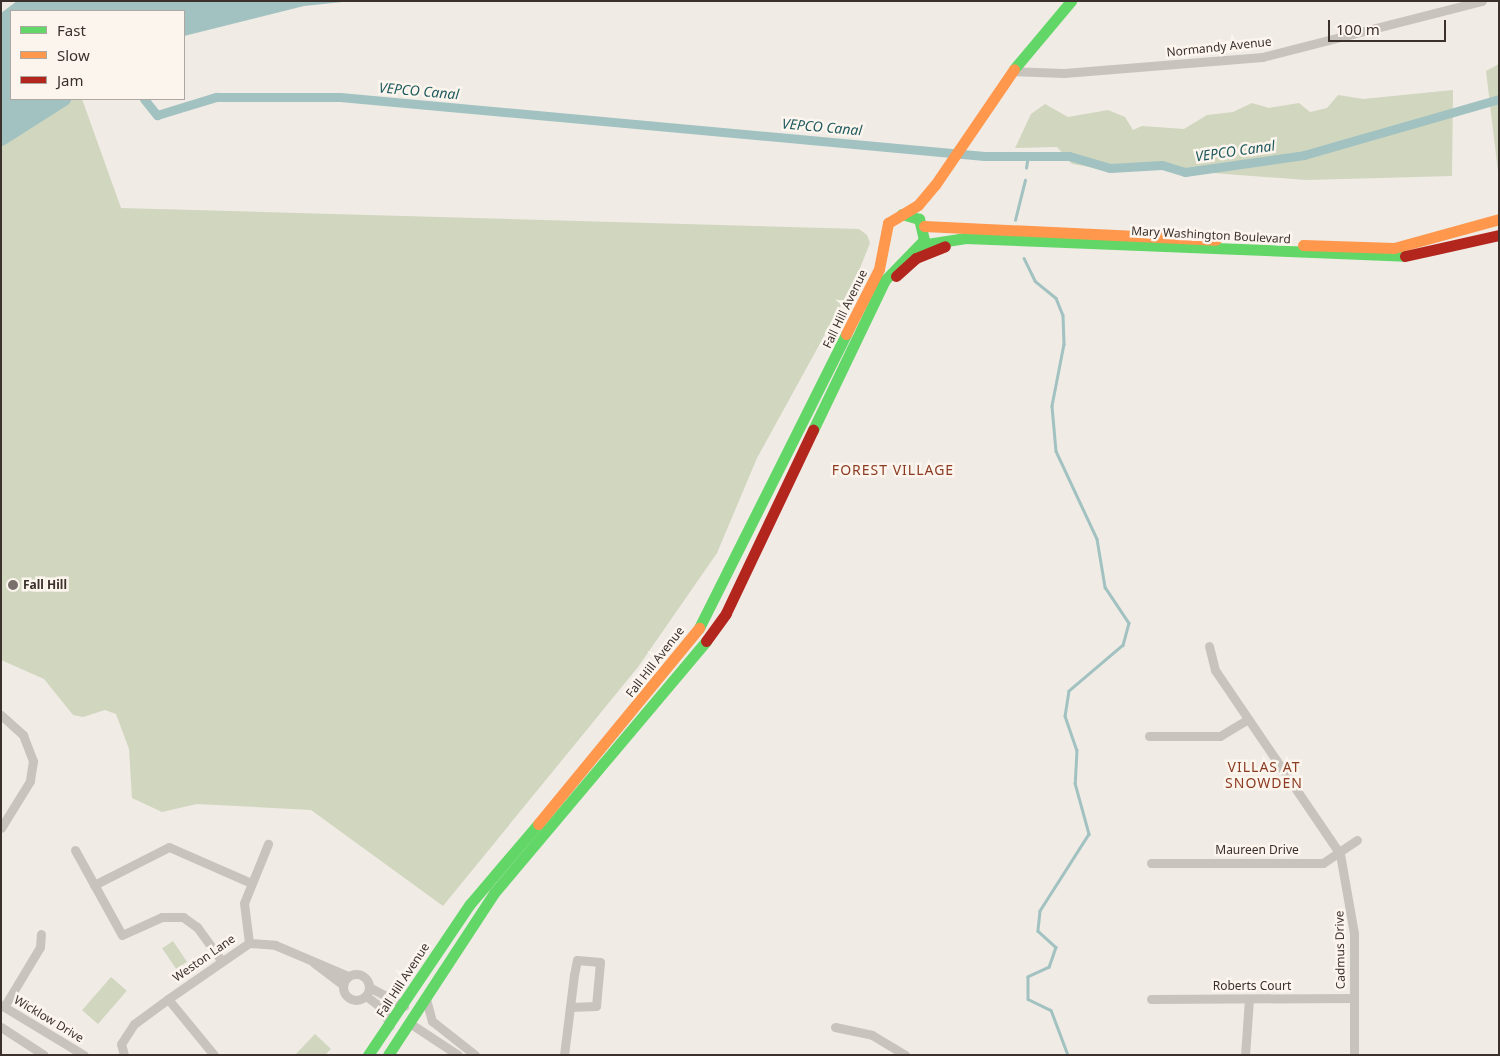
<!DOCTYPE html>
<style>
body{margin:0}
#map{position:relative;width:1500px;height:1056px;overflow:hidden;background:#f0ebe5;font-family:"Noto Sans",sans-serif}
div>[style]{position:absolute}
.green>*{inset:0;background:#d1d6bf;transform-origin:0 0}
.water>*{inset:0;background:#a1c2c1}
.stream>*{height:2.5px;margin:-1.25px;padding:0 1.25px;transform-origin:1.25px;border-radius:1.25px;background:#a1c2c1}
.canal>*{height:9px;margin:-4.5px;padding:0 4.5px;transform-origin:4.5px;border-radius:4.5px;background:#a1c2c1}
.river>*{height:14px;margin:-7px;padding:0 7px;transform-origin:7px;border-radius:7px;background:#a1c2c1}
.street>*{height:9px;margin:-4.5px;padding:0 4.5px;transform-origin:4.5px;border-radius:4.5px;background:#c9c3be}
.street>.ring{margin:-4.5px;padding:0;box-sizing:content-box;background:none;border:9px solid #c9c3be;border-radius:50%}
.fast>*{height:11px;margin:-5.5px;padding:0 5.5px;transform-origin:5.5px;border-radius:5.5px;background:#63d668}
.slow>*{height:11px;margin:-5.5px;padding:0 5.5px;transform-origin:5.5px;border-radius:5.5px;background:#ff974d}
.jam>*{height:11px;margin:-5.5px;padding:0 5.5px;transform-origin:5.5px;border-radius:5.5px;background:#b3261e}
.dots>*{width:14px;height:14px;translate:-50% -50%;box-sizing:border-box;border:2px solid #fbf5ee;border-radius:50%}
span{translate:-50% -50%;white-space:nowrap;text-align:center;line-height:1.15;-webkit-text-stroke:5px #fbf5ee;paint-order:stroke}
.street-label{font-size:12px;color:#3b302b}
.poi-label{font-size:12px;color:#3b302b;font-weight:700}
.left{translate:0 -50%;text-align:left}
.water-label{font-size:14px;color:#1f5a5e;font-style:italic}
.neighbourhood-label{font-size:14px;color:#8c3b22;letter-spacing:1px}
.frame{position:absolute;inset:0;border:2px solid #3b302b;pointer-events:none}
.legend{position:absolute;left:10px;top:10px;width:175px;height:90px;box-sizing:border-box;background:#fbf5ee;border:1px solid #aea6a0;margin:0;padding:6px 9px;list-style:none;font-size:15px;color:#3b302b}
.legend li{display:flex;align-items:center;gap:10px;height:25px}
.legend b{width:25px;border:1px solid #aea6a0}
.scale{position:absolute;left:1328px;top:20px;width:118px;height:22px;box-sizing:border-box;border:2px solid #3b302b;border-top:0;padding-left:6px;font-size:15px;line-height:18px;white-space:nowrap;color:#3b302b;-webkit-text-stroke:4px #fbf5ee;paint-order:stroke}
</style>
<div id="map">
<div class="green">
<i style="clip-path:polygon(1499px 64px,1499px 180px,1486px 71px)"></i>
<i style="clip-path:polygon(1453px 90px,1452px 176px,1307px 180px,1159px 169px,1121px 172px,1072px 164px,1057px 147px,1015px 148px,1031px 114px,1045px 104px,1068px 117px,1108px 110px,1125px 117px,1133px 130px,1142px 126px,1184px 129px,1207px 115px,1233px 112px,1252px 103px,1269px 108px,1299px 103px,1310px 112px,1327px 108px,1338px 95px,1363px 99px)"></i>
<i style="clip-path:polygon(64px 99px,82px 99px,121px 208px,859px 229px,867px 235px,870px 243px,856px 278px,757px 458px,717px 553px,638px 667px,443px 906px,311px 810px,197px 804px,162px 812px,132px 798px,129px 749px,116px 714px,105px 710px,83px 717px,73px 715px,44px 679px,1px 660px,1px 139px)"></i>
<i style="left:173px;top:941px;width:25px;height:13px;rotate:56deg"></i>
<i style="left:111px;top:977px;width:21px;height:44px;rotate:41deg"></i>
<i style="clip-path:polygon(315px 1034px,331px 1049px,325px 1055px,295px 1055px)"></i>
</div>
<div class="water">
<i style="clip-path:polygon(17px 1px,352px 1px,304px 6px,184px 36px,184px 11px,11px 11px,11px 99px,64px 99px,1px 139px,1px 13px)"></i>
</div>
<div class="stream">
<i style="left:1026px;top:168px;width:12px;rotate:-81deg"></i>
<i style="left:1015px;top:220px;width:41px;rotate:-76deg"></i>
<i style="left:1024px;top:258px;width:25px;rotate:64deg"></i>
<i style="left:1035px;top:281px;width:27px;rotate:39deg"></i>
<i style="left:1056px;top:298px;width:18px;rotate:68deg"></i>
<i style="left:1063px;top:315px;width:29px;rotate:88deg"></i>
<i style="left:1064px;top:344px;width:63px;rotate:101deg"></i>
<i style="left:1052px;top:406px;width:45px;rotate:84.9deg"></i>
<i style="left:1056px;top:451px;width:97px;rotate:65deg"></i>
<i style="left:1097px;top:539px;width:49px;rotate:80.5deg"></i>
<i style="left:1105px;top:587px;width:43px;rotate:56.3deg"></i>
<i style="left:1129px;top:623px;width:23px;rotate:105deg"></i>
<i style="left:1123px;top:645px;width:71px;rotate:139.6deg"></i>
<i style="left:1069px;top:691px;width:25px;rotate:99deg"></i>
<i style="left:1065px;top:716px;width:36px;rotate:71deg"></i>
<i style="left:1077px;top:750px;width:33px;rotate:93deg"></i>
<i style="left:1075px;top:783px;width:53px;rotate:74.6deg"></i>
<i style="left:1089px;top:834px;width:91px;rotate:122.5deg"></i>
<i style="left:1040px;top:911px;width:20px;rotate:96deg"></i>
<i style="left:1038px;top:931px;width:24px;rotate:42deg"></i>
<i style="left:1056px;top:947px;width:21px;rotate:109deg"></i>
<i style="left:1049px;top:967px;width:23px;rotate:155deg"></i>
<i style="left:1028px;top:977px;width:22px;rotate:90deg"></i>
<i style="left:1028px;top:999px;width:25px;rotate:26deg"></i>
<i style="left:1051px;top:1010px;width:48px;rotate:69.3deg"></i>
</div>
<div class="canal">
<i style="left:144px;top:99px;width:21px;rotate:51deg"></i>
<i style="left:157px;top:115px;width:62px;rotate:-17deg"></i>
<i style="left:216px;top:97px;width:124px"></i>
<i style="left:340px;top:97px;width:647px;rotate:5.23deg"></i>
<i style="left:984px;top:156px;width:85px"></i>
<i style="left:1069px;top:156px;width:43px;rotate:16.3deg"></i>
<i style="left:1110px;top:168px;width:52px;rotate:-3.3deg"></i>
<i style="left:1162px;top:165px;width:24px;rotate:17deg"></i>
<i style="left:1185px;top:172px;width:120px;rotate:-8.1deg"></i>
<i style="left:1304px;top:155px;width:203px;rotate:-16deg"></i>
</div>
<div class="river">
<i style="left:1px;top:139px;width:75px;rotate:-32.4deg"></i>
</div>
<div class="street">
<i style="left:1012px;top:71px;width:52px;rotate:2.2deg"></i>
<i style="left:1064px;top:73px;width:199px;rotate:-4.6deg"></i>
<i style="left:1262px;top:57px;width:227px;rotate:-14.3deg"></i>
<i style="left:1209px;top:646px;width:25px;rotate:76deg"></i>
<i style="left:1215px;top:670px;width:222px;rotate:55.8deg"></i>
<i style="left:1340px;top:854px;width:80px;rotate:80deg"></i>
<i style="left:1354px;top:933px;width:122px;rotate:90deg"></i>
<i style="left:1px;top:715px;width:30px;rotate:42deg"></i>
<i style="left:23px;top:735px;width:28px;rotate:69deg"></i>
<i style="left:33px;top:761px;width:20px;rotate:99deg"></i>
<i style="left:30px;top:781px;width:55px;rotate:121.7deg"></i>
<i style="left:1149px;top:736px;width:71px"></i>
<i style="left:1220px;top:736px;width:33px;rotate:-31deg"></i>
<i style="left:75px;top:850px;width:97px;rotate:61.1deg"></i>
<i style="left:122px;top:935px;width:44px;rotate:-24.2deg"></i>
<i style="left:162px;top:917px;width:21px"></i>
<i style="left:183px;top:917px;width:17px;rotate:36deg"></i>
<i style="left:197px;top:927px;width:41px;rotate:54deg"></i>
<i style="left:1151px;top:863px;width:172px"></i>
<i style="left:1323px;top:863px;width:41px;rotate:-34.1deg"></i>
<i style="left:94px;top:885px;width:84px;rotate:-26.9deg"></i>
<i style="left:169px;top:847px;width:90px;rotate:23.7deg"></i>
<i style="left:249px;top:943px;width:40px;rotate:-97.1deg"></i>
<i style="left:244px;top:903px;width:64px;rotate:-67.9deg"></i>
<i style="left:314px;top:963px;width:36px;rotate:37deg"></i>
<i class="ring" style="left:343px;top:974px;width:17px;height:17px"></i>
<i style="left:369px;top:987px;width:40px;rotate:28deg"></i>
<i style="left:366px;top:996px;width:21px;rotate:37deg"></i>
<i style="left:383px;top:1009px;width:18px;rotate:68deg"></i>
<i style="left:168px;top:999px;width:98px;rotate:-34.7deg"></i>
<i style="left:249px;top:943px;width:26px;rotate:4deg"></i>
<i style="left:275px;top:945px;width:79px;rotate:23deg"></i>
<i style="left:426px;top:999px;width:23px;rotate:75deg"></i>
<i style="left:432px;top:1021px;width:55px;rotate:38.3deg"></i>
<i style="left:1151px;top:999px;width:203px;rotate:-0.3deg"></i>
<i style="left:1px;top:1005px;width:97px;rotate:31.1deg"></i>
<i style="left:4px;top:1007px;width:70px;rotate:-59deg"></i>
<i style="left:40px;top:947px;width:13px;rotate:-86deg"></i>
<i style="left:411px;top:1024px;width:56px;rotate:33.4deg"></i>
<i style="left:1px;top:1027px;width:51px;rotate:33.1deg"></i>
<i style="left:835px;top:1027px;width:38px;rotate:12deg"></i>
<i style="left:872px;top:1035px;width:39px;rotate:31deg"></i>
<i style="left:124px;top:1055px;width:11px;rotate:-105deg"></i>
<i style="left:121px;top:1044px;width:24px;rotate:-57deg"></i>
<i style="left:134px;top:1024px;width:42px;rotate:-36.3deg"></i>
<i style="left:168px;top:999px;width:72px;rotate:50.6deg"></i>
<i style="left:564px;top:1055px;width:81px;rotate:-82.9deg"></i>
<i style="left:574px;top:975px;width:15px;rotate:-79deg"></i>
<i style="left:577px;top:960px;width:23px;rotate:5deg"></i>
<i style="left:600px;top:962px;width:44px;rotate:95.2deg"></i>
<i style="left:596px;top:1006px;width:26px;rotate:178deg"></i>
<i style="left:1245px;top:1055px;width:56px;rotate:-85.9deg"></i>
</div>
<div class="fast">
<i style="left:1014px;top:69px;width:89px;rotate:-50deg"></i>
<i style="left:921px;top:245px;width:45px;rotate:-9deg"></i>
<i style="left:965px;top:238px;width:440px;rotate:2.3deg"></i>
<i style="left:813px;top:430px;width:166px;rotate:-64.4deg"></i>
<i style="left:885px;top:280px;width:56px;rotate:-45.7deg"></i>
<i style="left:924px;top:240px;width:22px;rotate:-103deg"></i>
<i style="left:919px;top:219px;width:18px;rotate:-164deg"></i>
<i style="left:699px;top:628px;width:329px;rotate:-63.4deg"></i>
<i style="left:368px;top:1055px;width:182px;rotate:-56deg"></i>
<i style="left:470px;top:904px;width:105px;rotate:-49.6deg"></i>
<i style="left:388px;top:1055px;width:194px;rotate:-56.8deg"></i>
<i style="left:494px;top:893px;width:329px;rotate:-49.9deg"></i>
</div>
<div class="slow">
<i style="left:924px;top:226px;width:292px;rotate:2.7deg"></i>
<i style="left:1303px;top:245px;width:91px;rotate:1.9deg"></i>
<i style="left:1394px;top:248px;width:109px;rotate:-15.4deg"></i>
<i style="left:846px;top:334px;width:73px;rotate:-63.1deg"></i>
<i style="left:879px;top:269px;width:47px;rotate:-78.9deg"></i>
<i style="left:888px;top:223px;width:35px;rotate:-31deg"></i>
<i style="left:918px;top:205px;width:26px;rotate:-50deg"></i>
<i style="left:935px;top:185px;width:140px;rotate:-55.7deg"></i>
<i style="left:538px;top:824px;width:254px;rotate:-50.6deg"></i>
</div>
<div class="jam">
<i style="left:1405px;top:256px;width:96px;rotate:-12.6deg"></i>
<i style="left:896px;top:276px;width:27px;rotate:-42deg"></i>
<i style="left:916px;top:258px;width:31px;rotate:-22deg"></i>
<i style="left:706px;top:641px;width:34px;rotate:-54deg"></i>
<i style="left:726px;top:613px;width:203px;rotate:-64.6deg"></i>
</div>
<div class="dots">
<i style="left:13px;top:585px;background:#7a716c"></i>
</div>
<div class="street-label">
<span style="left:1219px;top:47px;rotate:-6deg">Normandy Avenue</span>
<span style="left:1211px;top:235px;rotate:3deg">Mary Washington Boulevard</span>
<span style="left:845px;top:309px;rotate:-64deg">Fall Hill Avenue</span>
<span style="left:655px;top:662px;rotate:-52deg">Fall Hill Avenue</span>
<span style="left:1257px;top:850px">Maureen Drive</span>
<span style="left:1340px;top:950px;rotate:-91deg">Cadmus Drive</span>
<span style="left:204px;top:958px;rotate:-35deg">Weston Lane</span>
<span style="left:403px;top:980px;rotate:-57deg">Fall Hill Avenue</span>
<span style="left:1252px;top:986px">Roberts Court</span>
<span style="left:49px;top:1019px;rotate:31deg">Wicklow Drive</span>
</div>
<div class="poi-label">
<span class="left" style="left:23px;top:585px">Fall Hill</span>
</div>
<div class="water-label">
<span style="left:419px;top:91px;rotate:5deg">VEPCO Canal</span>
<span style="left:822px;top:127px;rotate:5deg">VEPCO Canal</span>
<span style="left:1235px;top:151px;rotate:-8deg">VEPCO Canal</span>
</div>
<div class="neighbourhood-label">
<span style="left:893px;top:470px">FOREST VILLAGE</span>
<span style="left:1264px;top:775px">VILLAS AT<br>SNOWDEN</span>
</div>
<div class="frame"></div>
<ul class="legend">
<li><b style="height:6px;background:#63d668"></b>Fast</li>
<li><b style="height:6px;background:#ff974d"></b>Slow</li>
<li><b style="height:6px;background:#b3261e"></b>Jam</li>
</ul>
<div class="scale">100 m</div>
</div>
